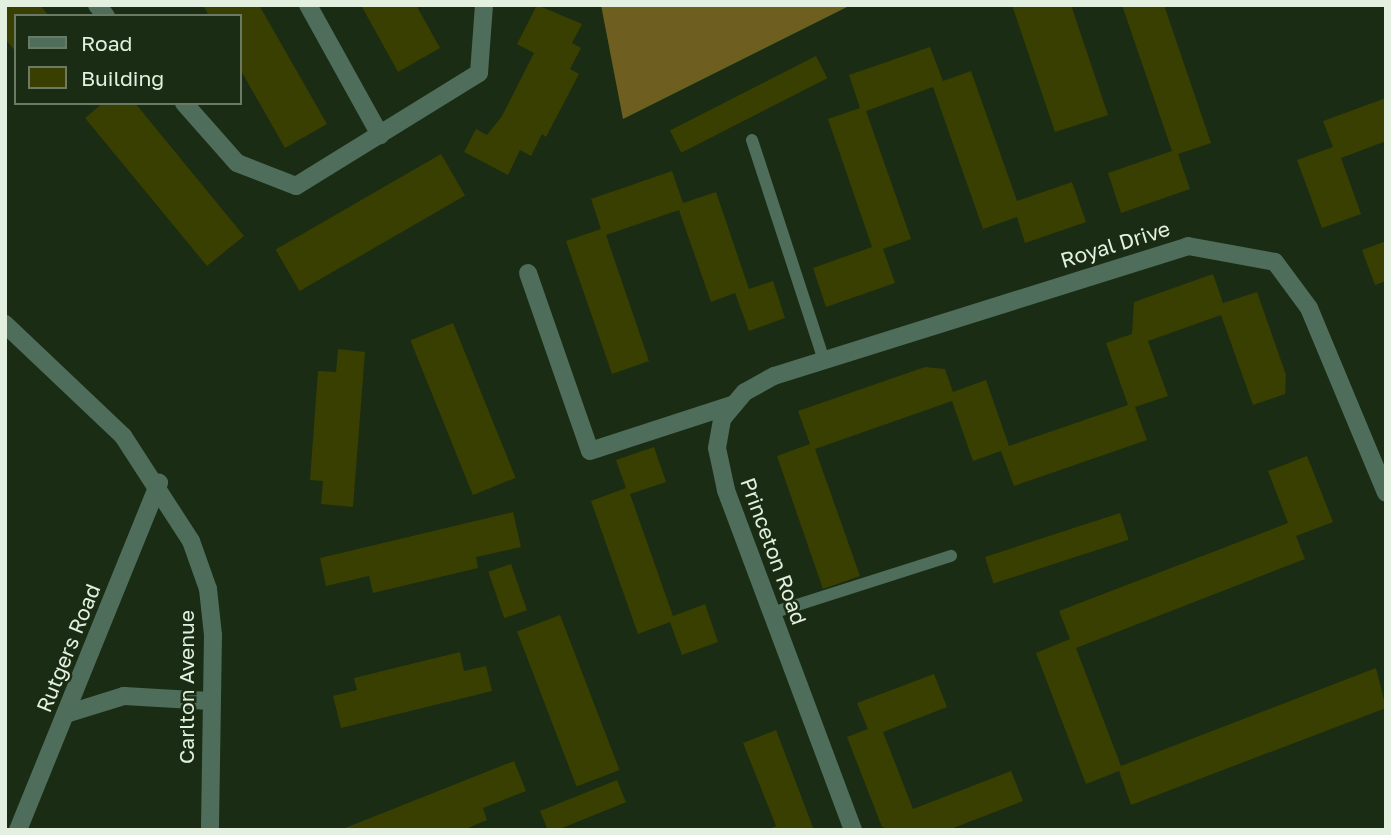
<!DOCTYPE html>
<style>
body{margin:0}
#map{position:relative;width:1391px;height:835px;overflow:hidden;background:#1a2c13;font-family:"Golos Text",sans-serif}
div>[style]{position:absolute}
.forest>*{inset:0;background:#6e5f21}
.building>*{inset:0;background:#393f00;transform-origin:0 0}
.service>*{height:12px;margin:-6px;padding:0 6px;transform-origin:6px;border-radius:6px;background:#4e6d5b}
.minor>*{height:18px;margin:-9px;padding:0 9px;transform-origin:9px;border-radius:9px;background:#4e6d5b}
span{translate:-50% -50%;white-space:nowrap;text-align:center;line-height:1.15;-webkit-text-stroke:5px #1a2c13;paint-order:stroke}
.street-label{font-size:21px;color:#e3efdf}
.frame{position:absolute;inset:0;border:7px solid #e3efdf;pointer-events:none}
.legend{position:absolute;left:14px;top:14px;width:228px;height:91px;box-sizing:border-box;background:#1a2c13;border:2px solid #6a7a65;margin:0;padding:9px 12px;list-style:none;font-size:21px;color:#e3efdf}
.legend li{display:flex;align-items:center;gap:14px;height:35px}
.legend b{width:35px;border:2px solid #6a7a65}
</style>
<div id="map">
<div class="forest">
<i style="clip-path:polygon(601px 5px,851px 5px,623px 119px)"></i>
</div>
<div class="building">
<i style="clip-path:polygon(5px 5px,40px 5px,49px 16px,16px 16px,16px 52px,5px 39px)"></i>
<i style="clip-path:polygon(203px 5px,259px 5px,327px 124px,285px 148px,240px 69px,240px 16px,209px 16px)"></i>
<i style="clip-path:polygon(361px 5px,416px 5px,440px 48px,398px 72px)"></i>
<i style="clip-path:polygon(537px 5px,582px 24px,572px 43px,581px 48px,570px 69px,579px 74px,546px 137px,542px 134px,531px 156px,520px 150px,508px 175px,464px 152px,476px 129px,487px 135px,502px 116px,534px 53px,517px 44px)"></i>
<i style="clip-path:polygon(1012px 5px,1071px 5px,1108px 115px,1055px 132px)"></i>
<i style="clip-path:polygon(1122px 5px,1164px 5px,1211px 143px,1178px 154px,1190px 189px,1121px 213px,1108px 173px,1172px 151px)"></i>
<i style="clip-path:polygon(930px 47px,943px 81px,971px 71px,1017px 201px,1072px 182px,1086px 222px,1025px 243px,1017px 217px,983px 229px,933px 87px,866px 111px,911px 239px,883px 249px,895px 283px,826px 307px,813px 268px,872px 247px,828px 119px,860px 108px,849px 75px)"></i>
<i style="left:816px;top:56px;width:25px;height:164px;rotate:63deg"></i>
<i style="clip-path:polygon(1386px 98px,1386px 141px,1341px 158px,1361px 214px,1322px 228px,1297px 160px,1333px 147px,1323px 121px)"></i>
<i style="clip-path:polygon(103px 103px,135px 103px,244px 236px,207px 266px,85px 118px)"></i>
<i style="left:441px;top:154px;width:48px;height:191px;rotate:60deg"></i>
<i style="clip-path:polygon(672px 171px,683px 203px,716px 192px,749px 289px,773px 281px,785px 318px,749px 331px,735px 293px,711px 302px,679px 210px,606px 235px,649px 361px,612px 374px,566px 241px,601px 229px,591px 199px)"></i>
<i style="clip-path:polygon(1386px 241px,1386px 281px,1375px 285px,1362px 250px)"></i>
<i style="clip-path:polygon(1213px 274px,1223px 303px,1257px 292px,1286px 375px,1285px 394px,1253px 405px,1221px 315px,1148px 341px,1168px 396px,1135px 407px,1147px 440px,1014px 486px,1001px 451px,973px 461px,952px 401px,815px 449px,860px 576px,823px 589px,777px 456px,810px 444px,798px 411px,925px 367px,945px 369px,953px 392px,986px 380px,1009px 446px,1128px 405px,1106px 343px,1132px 334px,1134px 302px)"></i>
<i style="left:453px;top:323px;width:167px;height:46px;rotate:68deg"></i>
<i style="clip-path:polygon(338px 349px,365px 352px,353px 507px,321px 504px,323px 481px,310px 480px,318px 371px,336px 372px)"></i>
<i style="clip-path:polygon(654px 447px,666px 482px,630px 494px,673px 616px,705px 604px,718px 642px,682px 655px,670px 622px,638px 634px,591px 501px,626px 488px,616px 460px)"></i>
<i style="clip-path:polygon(1307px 456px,1333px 522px,1296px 536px,1305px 559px,1076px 648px,1121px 766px,1376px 668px,1386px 708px,1131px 805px,1119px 771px,1086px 784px,1036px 653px,1070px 639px,1059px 611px,1288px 523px,1268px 471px)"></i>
<i style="clip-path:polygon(513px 512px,521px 547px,476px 557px,478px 568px,373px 593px,369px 576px,326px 586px,320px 558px)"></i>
<i style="left:1120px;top:513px;width:28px;height:142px;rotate:72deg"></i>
<i style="left:511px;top:564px;width:49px;height:24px;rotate:71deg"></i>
<i style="left:560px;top:615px;width:166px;height:46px;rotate:69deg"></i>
<i style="clip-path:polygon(460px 652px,464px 671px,486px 666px,492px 691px,341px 728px,333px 696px,357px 690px,354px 678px)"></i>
<i style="clip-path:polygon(934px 674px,947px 707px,883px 732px,913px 809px,1011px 771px,1023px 801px,948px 830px,892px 830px,882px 827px,847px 737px,868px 729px,857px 703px)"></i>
<i style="clip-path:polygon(776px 730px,814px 830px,767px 830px,776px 826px,743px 743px)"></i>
<i style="clip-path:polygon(514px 761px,526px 791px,483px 808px,487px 820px,463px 830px,340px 830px)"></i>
<i style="left:617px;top:780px;width:24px;height:83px;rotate:68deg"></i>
</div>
<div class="service">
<i style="left:752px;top:140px;width:231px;rotate:71.9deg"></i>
<i style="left:772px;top:613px;width:188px;rotate:-17.7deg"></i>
</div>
<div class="minor">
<i style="left:97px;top:5px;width:14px;rotate:51deg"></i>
<i style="left:308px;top:5px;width:149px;rotate:61deg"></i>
<i style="left:184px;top:103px;width:80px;rotate:48.5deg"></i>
<i style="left:237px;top:163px;width:63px;rotate:21.3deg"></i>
<i style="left:296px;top:186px;width:215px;rotate:-31.7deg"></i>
<i style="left:479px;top:73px;width:68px;rotate:-85.8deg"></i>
<i style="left:528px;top:273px;width:188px;rotate:70.8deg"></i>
<i style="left:590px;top:451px;width:152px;rotate:-18deg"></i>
<i style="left:5px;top:324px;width:163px;rotate:43.5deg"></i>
<i style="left:123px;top:436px;width:125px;rotate:57.1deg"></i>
<i style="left:191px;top:541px;width:51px;rotate:70.5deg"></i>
<i style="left:208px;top:589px;width:46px;rotate:83.8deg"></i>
<i style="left:213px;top:635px;width:195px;rotate:90.9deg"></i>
<i style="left:66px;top:714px;width:61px;rotate:-17.2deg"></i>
<i style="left:124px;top:696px;width:86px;rotate:3.3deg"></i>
<i style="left:18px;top:830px;width:375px;rotate:-67.9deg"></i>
<i style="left:853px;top:830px;width:363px;rotate:-110.5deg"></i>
<i style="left:726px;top:490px;width:43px;rotate:-102.1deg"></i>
<i style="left:717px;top:448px;width:29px;rotate:-80deg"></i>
<i style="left:722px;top:419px;width:35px;rotate:-50deg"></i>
<i style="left:745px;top:392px;width:33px;rotate:-29deg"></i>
<i style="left:774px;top:376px;width:434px;rotate:-17.4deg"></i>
<i style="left:1188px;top:246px;width:88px;rotate:10.4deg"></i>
<i style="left:1275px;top:262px;width:57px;rotate:53.5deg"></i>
<i style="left:1309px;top:308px;width:200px;rotate:67.4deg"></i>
</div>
<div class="street-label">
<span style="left:1115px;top:244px;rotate:-17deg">Royal Drive</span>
<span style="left:774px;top:551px;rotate:70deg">Princeton Road</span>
<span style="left:68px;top:648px;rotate:-68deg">Rutgers Road</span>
<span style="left:186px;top:687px;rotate:-90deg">Carlton Avenue</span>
</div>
<div class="frame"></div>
<ul class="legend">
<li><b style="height:9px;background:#4e6d5b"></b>Road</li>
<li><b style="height:19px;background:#393f00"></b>Building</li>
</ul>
</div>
